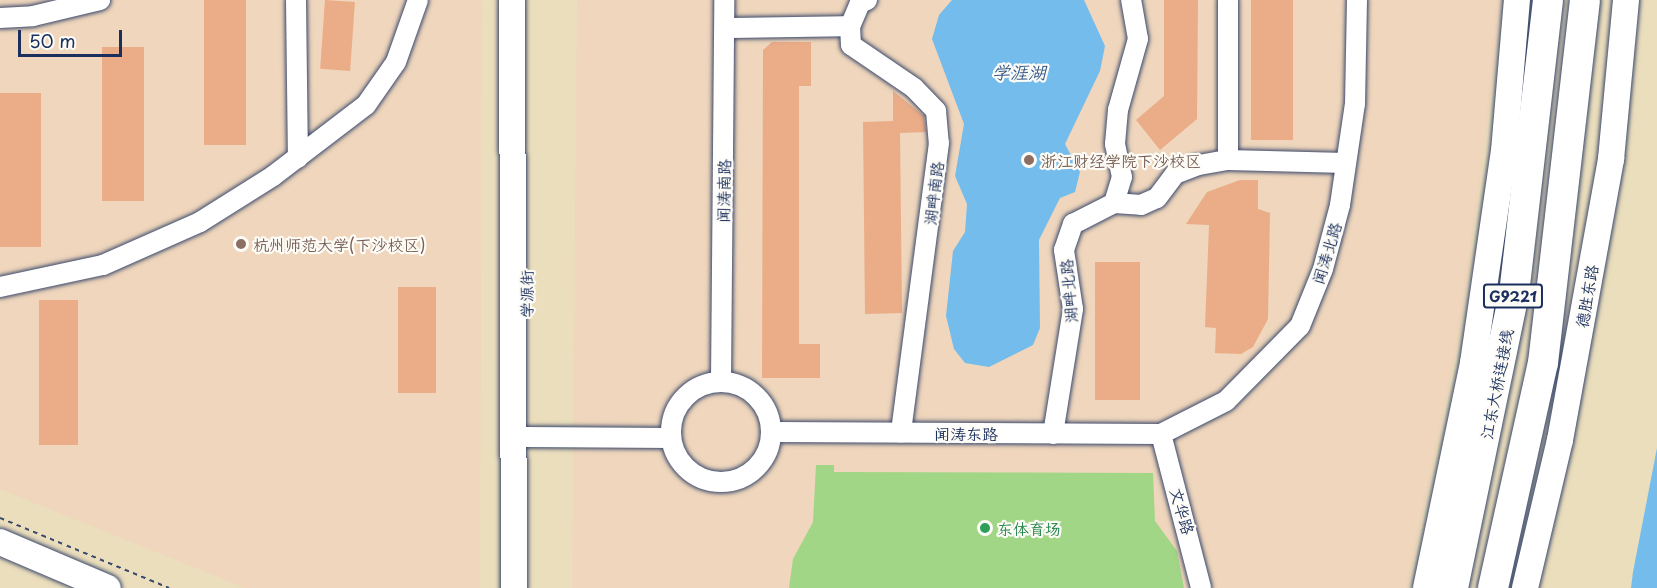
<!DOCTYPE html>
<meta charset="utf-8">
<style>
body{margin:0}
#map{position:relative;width:1657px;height:588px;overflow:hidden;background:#ebdebc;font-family:"Playpen Sans","LXGW WenKai TC",sans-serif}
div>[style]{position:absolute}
.built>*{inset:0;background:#efd6bc}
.green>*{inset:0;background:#a1d686}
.water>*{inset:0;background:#74bcec}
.building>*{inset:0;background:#ebac88;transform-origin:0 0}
.path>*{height:2px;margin-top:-1px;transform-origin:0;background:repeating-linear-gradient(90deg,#3a496c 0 4.5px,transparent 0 9px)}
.roads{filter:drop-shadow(0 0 2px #3a496c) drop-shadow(0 0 2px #3a496c)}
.minor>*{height:20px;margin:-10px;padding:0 10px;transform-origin:10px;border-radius:10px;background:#fff}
.minor>.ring{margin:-10px;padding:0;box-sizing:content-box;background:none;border:20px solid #fff;border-radius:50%}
.major>*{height:26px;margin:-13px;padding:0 13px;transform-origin:13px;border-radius:13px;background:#fff}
.highway>*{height:30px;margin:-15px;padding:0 15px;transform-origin:15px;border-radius:15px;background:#fff}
.dots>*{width:16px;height:16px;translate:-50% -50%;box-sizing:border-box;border:3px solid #fdfcf7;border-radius:50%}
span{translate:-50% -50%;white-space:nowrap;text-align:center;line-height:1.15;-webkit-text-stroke:4.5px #fdfcf7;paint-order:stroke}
.shield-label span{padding:2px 4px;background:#fdfcf7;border:2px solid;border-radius:4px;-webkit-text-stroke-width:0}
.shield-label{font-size:15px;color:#1b2f5e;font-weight:700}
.education-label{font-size:16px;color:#785e54}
.left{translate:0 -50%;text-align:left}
.street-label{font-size:16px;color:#1b2f5e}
.leisure-label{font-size:16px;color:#27864d}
.water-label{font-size:18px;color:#365989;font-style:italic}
.scale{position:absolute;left:18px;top:30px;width:104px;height:27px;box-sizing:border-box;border:3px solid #1b2f5e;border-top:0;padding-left:8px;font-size:18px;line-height:21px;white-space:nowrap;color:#1b2f5e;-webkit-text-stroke:4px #fdfcf7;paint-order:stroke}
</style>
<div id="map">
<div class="built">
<i style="clip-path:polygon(0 0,482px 0,480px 588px,245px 588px,0 489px)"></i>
<i style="clip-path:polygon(577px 0,1503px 0,1462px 320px,1408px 588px,572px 588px)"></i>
</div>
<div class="green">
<i style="clip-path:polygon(816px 465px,834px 465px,834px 472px,1153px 473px,1155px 521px,1177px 551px,1184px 588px,789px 588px,793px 559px,813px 522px)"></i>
</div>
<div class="water">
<i style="clip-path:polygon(952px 0,1084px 0,1105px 46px,1100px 71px,1065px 144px,1080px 172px,1075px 192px,1060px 198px,1039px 240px,1040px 328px,1033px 345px,989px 367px,965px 363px,954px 349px,946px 316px,953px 251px,965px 232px,967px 204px,955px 176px,964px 124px,932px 39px,939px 15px)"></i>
<i style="clip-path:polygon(1657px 448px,1657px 588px,1631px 588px,1633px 572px)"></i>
</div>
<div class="building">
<i style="left:204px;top:0;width:42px;height:145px"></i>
<i style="left:325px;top:0;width:30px;height:69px;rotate:4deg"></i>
<i style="clip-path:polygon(1164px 0,1198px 0,1197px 119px,1160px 150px,1136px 120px,1164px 96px)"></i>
<i style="left:1251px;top:0;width:42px;height:140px"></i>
<i style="clip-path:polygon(772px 42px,811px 42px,811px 86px,799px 86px,799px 344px,820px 344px,820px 378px,762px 378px,763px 50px)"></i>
<i style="left:102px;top:47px;width:42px;height:154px"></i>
<i style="clip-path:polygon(893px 91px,924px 116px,926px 132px,900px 133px,902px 313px,865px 314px,863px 122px,893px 121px)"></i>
<i style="left:0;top:93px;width:41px;height:154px"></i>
<i style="clip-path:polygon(1240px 180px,1258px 180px,1258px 209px,1270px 213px,1268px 319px,1253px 347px,1241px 354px,1215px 353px,1216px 328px,1205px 327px,1209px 225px,1186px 224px,1207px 192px)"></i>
<i style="left:1095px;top:262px;width:45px;height:138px"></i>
<i style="left:398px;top:287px;width:38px;height:106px"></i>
<i style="left:39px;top:300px;width:39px;height:145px"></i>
</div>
<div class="path">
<i style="left:0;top:518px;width:183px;rotate:22.5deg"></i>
</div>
<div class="roads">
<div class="minor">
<i style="left:296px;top:0;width:158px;rotate:89.3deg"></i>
<i style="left:867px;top:0;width:8px;rotate:157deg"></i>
<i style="left:860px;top:3px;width:25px;rotate:113deg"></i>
<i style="left:850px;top:26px;width:19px;rotate:87deg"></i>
<i style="left:851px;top:45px;width:76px;rotate:34.3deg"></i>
<i style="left:914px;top:88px;width:32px;rotate:46deg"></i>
<i style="left:936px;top:111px;width:32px;rotate:85deg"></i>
<i style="left:939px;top:143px;width:292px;rotate:97.5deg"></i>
<i style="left:1228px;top:0;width:160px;rotate:90deg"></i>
<i style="left:0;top:18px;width:33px;rotate:-3deg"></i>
<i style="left:33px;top:16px;width:69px;rotate:-13.4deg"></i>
<i style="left:725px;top:28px;width:125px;rotate:-0.9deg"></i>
<i style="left:1114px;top:203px;width:27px;rotate:4deg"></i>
<i style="left:1141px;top:205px;width:17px;rotate:-24deg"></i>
<i style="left:1157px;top:198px;width:30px;rotate:-53deg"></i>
<i style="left:1175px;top:174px;width:26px;rotate:-21deg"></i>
<i style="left:1199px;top:165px;width:29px;rotate:-10deg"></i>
<i style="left:1228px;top:160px;width:118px;rotate:1.5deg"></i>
<i style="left:0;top:287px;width:105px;rotate:-12.1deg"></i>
<i style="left:103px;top:265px;width:106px;rotate:-23.9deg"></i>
<i style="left:200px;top:222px;width:86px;rotate:-32.2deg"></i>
<i style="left:273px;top:176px;width:117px;rotate:-37.4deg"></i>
<i style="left:366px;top:105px;width:52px;rotate:-55.1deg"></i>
<i style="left:396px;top:62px;width:66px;rotate:-70.5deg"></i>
<i style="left:721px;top:381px;width:381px;rotate:-89.5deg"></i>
<i class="ring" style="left:671px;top:382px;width:80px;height:80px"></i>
<i style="left:772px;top:432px;width:389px;rotate:0.3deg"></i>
<i style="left:1161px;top:434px;width:73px;rotate:-26.9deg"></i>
<i style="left:1226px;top:401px;width:105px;rotate:-45.4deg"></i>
<i style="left:1300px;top:326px;width:61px;rotate:-68deg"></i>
<i style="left:1323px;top:269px;width:66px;rotate:-75.1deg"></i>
<i style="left:1340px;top:205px;width:102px;rotate:-81.6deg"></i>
<i style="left:1355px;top:104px;width:104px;rotate:-88.9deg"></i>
<i style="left:1053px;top:434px;width:127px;rotate:-80.9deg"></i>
<i style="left:1073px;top:309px;width:60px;rotate:-98.7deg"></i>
<i style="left:1064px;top:250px;width:28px;rotate:-71deg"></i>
<i style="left:1073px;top:224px;width:46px;rotate:-27.1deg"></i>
<i style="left:1114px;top:203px;width:27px;rotate:-73deg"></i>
<i style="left:1122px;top:177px;width:34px;rotate:-102deg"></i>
<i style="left:1115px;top:144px;width:34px;rotate:-85deg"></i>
<i style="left:1118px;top:110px;width:74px;rotate:-74.3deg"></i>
<i style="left:1138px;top:39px;width:40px;rotate:-100deg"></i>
<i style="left:1161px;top:434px;width:159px;rotate:75.4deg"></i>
<i style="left:526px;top:437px;width:145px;rotate:0.4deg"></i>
</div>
<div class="major">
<i style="left:512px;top:0;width:588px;rotate:89.81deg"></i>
<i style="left:0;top:542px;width:117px;rotate:23.1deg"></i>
<i style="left:1426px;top:588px;width:230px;rotate:-78.2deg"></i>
<i style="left:1473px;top:363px;width:214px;rotate:-81.7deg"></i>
<i style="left:1504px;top:151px;width:152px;rotate:-85.1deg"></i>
<i style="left:1525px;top:588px;width:152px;rotate:-76.7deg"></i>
<i style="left:1560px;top:440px;width:286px;rotate:-79.7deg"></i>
<i style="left:1611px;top:159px;width:160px;rotate:-84.6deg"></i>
</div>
<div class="highway">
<i style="left:1453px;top:588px;width:300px;rotate:-78.3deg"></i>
<i style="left:1514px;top:294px;width:296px;rotate:-83.4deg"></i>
<i style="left:1493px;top:588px;width:230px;rotate:-77.5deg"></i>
<i style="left:1543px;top:363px;width:365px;rotate:-83.4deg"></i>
</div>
</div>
<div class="dots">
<i style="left:1029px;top:160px;background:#8d6e63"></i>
<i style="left:241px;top:244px;background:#8d6e63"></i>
<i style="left:985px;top:528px;background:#2e9e5b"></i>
</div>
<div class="shield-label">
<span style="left:1513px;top:296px">G9221</span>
</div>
<div class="education-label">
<span class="left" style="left:1041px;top:160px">浙江财经学院下沙校区</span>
<span class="left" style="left:253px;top:244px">杭州师范大学(下沙校区)</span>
</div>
<div class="street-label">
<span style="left:723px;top:191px;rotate:-89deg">闻涛南路</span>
<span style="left:933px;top:193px;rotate:-83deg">湖畔南路</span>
<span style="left:1326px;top:253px;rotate:-73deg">闻涛北路</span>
<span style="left:1068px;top:291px;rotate:-95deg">湖畔北路</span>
<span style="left:526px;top:294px;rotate:-90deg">学源街</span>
<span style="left:1586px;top:296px;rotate:-80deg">德胜东路</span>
<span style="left:1496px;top:384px;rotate:-79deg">江东大桥连接线</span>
<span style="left:966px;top:433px">闻涛东路</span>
<span style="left:1183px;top:511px;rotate:74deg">文华路</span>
</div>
<div class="leisure-label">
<span class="left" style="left:997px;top:528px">东体育场</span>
</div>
<div class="water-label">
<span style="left:1019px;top:72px">学涯湖</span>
</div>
<div class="scale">50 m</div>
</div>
